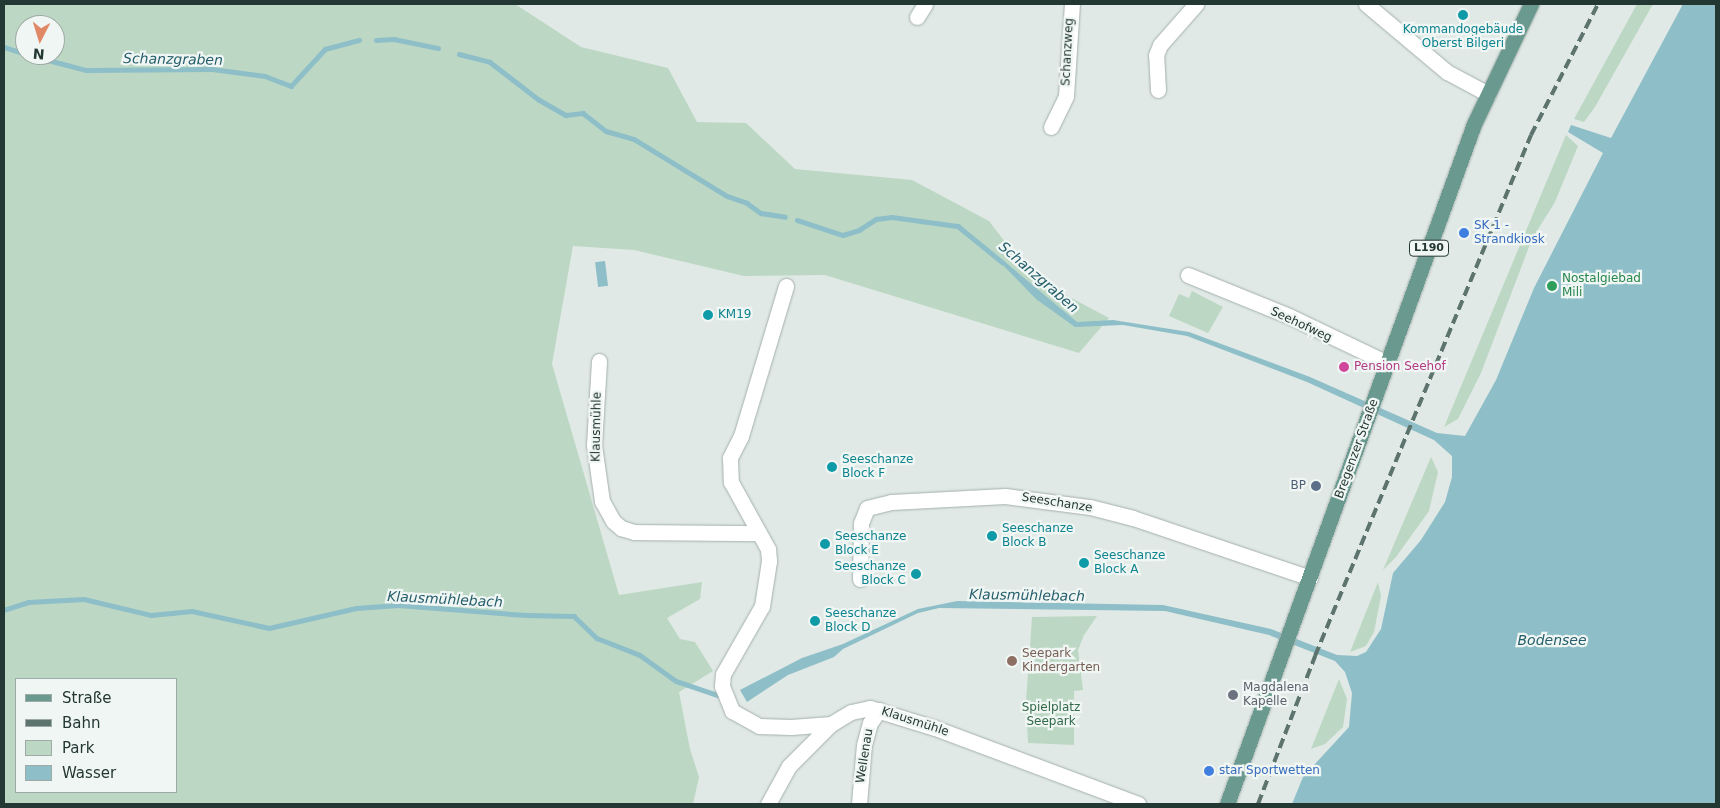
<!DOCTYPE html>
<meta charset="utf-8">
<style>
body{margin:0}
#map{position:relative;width:1720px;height:808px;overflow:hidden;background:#e0e9e5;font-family:"DejaVu Sans",sans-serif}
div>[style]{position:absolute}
.green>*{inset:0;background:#bcd8c4}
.water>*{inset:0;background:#8ebec8;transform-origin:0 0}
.stream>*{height:4.5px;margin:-2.25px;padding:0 2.25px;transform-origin:2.25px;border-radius:2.25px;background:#8ebec8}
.roads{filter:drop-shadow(0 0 1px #a4b0ac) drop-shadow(0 0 1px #a4b0ac)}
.street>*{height:15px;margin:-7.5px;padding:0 7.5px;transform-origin:7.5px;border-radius:7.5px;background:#fff}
.primary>*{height:15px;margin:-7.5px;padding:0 7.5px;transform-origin:7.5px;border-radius:7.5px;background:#6a9a8f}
.rail>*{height:4px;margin-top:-2px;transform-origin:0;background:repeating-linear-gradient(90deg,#5d736e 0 10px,transparent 0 15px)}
.dots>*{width:14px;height:14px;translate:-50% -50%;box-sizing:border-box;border:2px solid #f0f6f3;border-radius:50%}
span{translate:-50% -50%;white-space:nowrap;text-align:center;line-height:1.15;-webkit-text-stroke:4.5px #f0f6f3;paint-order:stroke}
.shield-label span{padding:1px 4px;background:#f0f6f3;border:1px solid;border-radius:4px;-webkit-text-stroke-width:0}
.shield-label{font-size:11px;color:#233733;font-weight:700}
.culture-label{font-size:12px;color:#0d838f}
.left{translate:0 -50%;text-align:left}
.right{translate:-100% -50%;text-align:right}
.street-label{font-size:12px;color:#233733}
.shop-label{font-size:12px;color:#366cbe}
.leisure-label{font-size:12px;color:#27864d}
.hotel-label{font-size:12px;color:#b23c85}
.service-label{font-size:12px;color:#4e5e75}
.education-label{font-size:12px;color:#785e54}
.worship-label{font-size:12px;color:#5b616d}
.park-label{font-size:12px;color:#326949}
.water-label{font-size:14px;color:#255e6c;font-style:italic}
.frame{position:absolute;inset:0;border:5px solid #233733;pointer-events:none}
.legend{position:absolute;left:15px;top:678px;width:162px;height:115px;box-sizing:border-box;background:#f0f6f3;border:1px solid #9eaaa6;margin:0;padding:6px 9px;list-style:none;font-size:15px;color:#233733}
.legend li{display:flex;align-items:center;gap:10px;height:25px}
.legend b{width:25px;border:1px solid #9eaaa6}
.north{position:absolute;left:15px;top:15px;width:50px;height:50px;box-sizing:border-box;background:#f0f6f3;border:1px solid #9eaaa6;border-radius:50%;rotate:185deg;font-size:14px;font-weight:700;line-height:20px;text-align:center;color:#233733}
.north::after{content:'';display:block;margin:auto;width:18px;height:22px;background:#e18867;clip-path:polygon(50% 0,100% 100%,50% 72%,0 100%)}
</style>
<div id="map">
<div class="green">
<i style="clip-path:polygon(evenodd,4px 4px,515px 4px,581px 47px,668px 68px,697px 122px,746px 123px,795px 169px,912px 180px,989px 221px,1032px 277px,1109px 318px,1079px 353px,825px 275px,744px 276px,634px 250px,573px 246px,552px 364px,619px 595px,702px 582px,700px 599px,667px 618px,680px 639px,695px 642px,713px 671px,679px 692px,690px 749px,699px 777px,693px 804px,4px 804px,4px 4px,25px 25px,55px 25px,55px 55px,25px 55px,25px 25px,4px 4px,16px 679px,176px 679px,176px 792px,16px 792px,16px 679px)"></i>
<i style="clip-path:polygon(1637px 4px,1653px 4px,1595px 107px,1584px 122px,1574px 119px)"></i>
<i style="clip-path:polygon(1566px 135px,1578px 146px,1555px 202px,1532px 239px,1481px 373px,1458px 419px,1444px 427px)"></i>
<i style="clip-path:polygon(1192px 291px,1223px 307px,1208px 333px,1169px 316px,1179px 294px,1189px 298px)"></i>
<i style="clip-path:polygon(1431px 457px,1438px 472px,1429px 511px,1396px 557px,1383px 570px)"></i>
<i style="clip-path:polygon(1378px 582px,1381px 596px,1374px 632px,1366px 646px,1350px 652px)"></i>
<i style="clip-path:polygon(1097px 616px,1084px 635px,1078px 650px,1083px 690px,1074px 691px,1074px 745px,1028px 743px,1026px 701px,1032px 617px)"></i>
<i style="clip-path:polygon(1339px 679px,1347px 699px,1343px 727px,1325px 744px,1311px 749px)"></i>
</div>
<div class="water">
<i style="clip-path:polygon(1683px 4px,1716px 4px,1716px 804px,1292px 804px,1303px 777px,1349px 727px,1352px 693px,1345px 672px,1335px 661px,1269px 635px,1165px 611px,939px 608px,918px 613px,843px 649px,834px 657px,788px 675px,747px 702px,740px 690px,802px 658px,843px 644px,918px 609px,957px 601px,1163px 605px,1271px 629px,1337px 655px,1357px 656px,1366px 652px,1381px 629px,1393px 573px,1421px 540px,1445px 502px,1452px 477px,1452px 456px,1434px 440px,1307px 382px,1187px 336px,1123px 325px,1075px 327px,1036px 299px,997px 259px,999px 257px,1077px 322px,1113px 320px,1189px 332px,1310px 377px,1437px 433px,1465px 436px,1496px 380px,1534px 288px,1603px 153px,1568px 132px,1571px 125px,1611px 138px)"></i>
<i style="left:605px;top:261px;width:25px;height:10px;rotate:83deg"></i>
</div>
<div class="stream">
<i style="left:376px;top:40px;width:18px;rotate:-3deg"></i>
<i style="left:394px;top:39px;width:45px;rotate:11.6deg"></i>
<i style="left:4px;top:47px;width:22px;rotate:18deg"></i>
<i style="left:459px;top:54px;width:32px;rotate:14deg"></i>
<i style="left:490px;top:62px;width:61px;rotate:37.6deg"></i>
<i style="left:538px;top:99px;width:32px;rotate:30deg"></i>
<i style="left:566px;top:115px;width:17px;rotate:-7deg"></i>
<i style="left:583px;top:113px;width:29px;rotate:38deg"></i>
<i style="left:606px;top:131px;width:29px;rotate:16deg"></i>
<i style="left:634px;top:139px;width:109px;rotate:31.5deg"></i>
<i style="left:727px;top:196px;width:21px;rotate:19deg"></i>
<i style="left:747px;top:203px;width:17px;rotate:36deg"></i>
<i style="left:761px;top:213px;width:24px;rotate:9deg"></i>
<i style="left:29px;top:55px;width:59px;rotate:14.7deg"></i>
<i style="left:86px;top:70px;width:126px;rotate:-0.5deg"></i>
<i style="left:212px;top:69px;width:53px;rotate:7.5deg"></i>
<i style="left:265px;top:76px;width:28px;rotate:21deg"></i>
<i style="left:291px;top:86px;width:50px;rotate:-47.4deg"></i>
<i style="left:325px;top:49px;width:35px;rotate:-15deg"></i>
<i style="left:797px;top:220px;width:48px;rotate:18.1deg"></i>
<i style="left:843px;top:235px;width:17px;rotate:-17deg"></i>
<i style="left:859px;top:230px;width:20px;rotate:-33deg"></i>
<i style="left:876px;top:219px;width:16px;rotate:-7deg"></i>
<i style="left:892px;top:217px;width:67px;rotate:7.8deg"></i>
<i style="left:958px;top:226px;width:57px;rotate:39.3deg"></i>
<i style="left:4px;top:610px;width:25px;rotate:-18deg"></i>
<i style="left:28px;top:602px;width:56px;rotate:-3.1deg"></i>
<i style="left:84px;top:599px;width:69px;rotate:13.4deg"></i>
<i style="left:151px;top:615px;width:41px;rotate:-5.6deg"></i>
<i style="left:192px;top:611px;width:79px;rotate:12.4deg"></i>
<i style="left:269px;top:628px;width:89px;rotate:-12.9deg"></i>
<i style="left:356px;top:608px;width:42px;rotate:-4.1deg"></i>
<i style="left:398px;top:605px;width:128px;rotate:4.5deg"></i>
<i style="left:526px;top:615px;width:48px;rotate:1.2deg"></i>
<i style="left:574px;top:616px;width:32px;rotate:44deg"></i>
<i style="left:597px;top:638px;width:46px;rotate:21.6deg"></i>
<i style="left:640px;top:655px;width:44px;rotate:35.8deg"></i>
<i style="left:676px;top:681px;width:46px;rotate:18.8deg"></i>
</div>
<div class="roads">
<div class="street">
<i style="left:1366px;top:4px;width:106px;rotate:40deg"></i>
<i style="left:1447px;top:72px;width:47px;rotate:28.2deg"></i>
<i style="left:917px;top:17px;width:15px;rotate:-58deg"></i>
<i style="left:1158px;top:90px;width:35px;rotate:-93deg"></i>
<i style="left:1156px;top:55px;width:11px;rotate:-68deg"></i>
<i style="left:1160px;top:45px;width:55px;rotate:-48.7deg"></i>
<i style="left:1051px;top:127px;width:34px;rotate:-64deg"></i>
<i style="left:1066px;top:96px;width:92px;rotate:-86.3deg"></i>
<i style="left:1188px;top:275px;width:109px;rotate:22.1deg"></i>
<i style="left:1289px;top:316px;width:109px;rotate:25.6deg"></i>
<i style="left:786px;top:286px;width:157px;rotate:106.7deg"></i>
<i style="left:741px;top:436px;width:25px;rotate:117deg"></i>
<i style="left:730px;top:458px;width:24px;rotate:88deg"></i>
<i style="left:731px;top:482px;width:77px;rotate:61.1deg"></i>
<i style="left:768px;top:549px;width:12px;rotate:85deg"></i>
<i style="left:769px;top:561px;width:46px;rotate:98.8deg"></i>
<i style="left:762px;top:606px;width:78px;rotate:119.8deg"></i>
<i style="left:723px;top:674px;width:12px;rotate:95deg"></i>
<i style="left:722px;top:686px;width:27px;rotate:68deg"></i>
<i style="left:732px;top:711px;width:31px;rotate:29deg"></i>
<i style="left:759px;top:726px;width:32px;rotate:2deg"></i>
<i style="left:791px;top:727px;width:40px;rotate:-4.3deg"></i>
<i style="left:831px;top:724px;width:23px;rotate:-31deg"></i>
<i style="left:851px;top:712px;width:19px;rotate:-12deg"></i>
<i style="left:870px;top:708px;width:68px;rotate:17.1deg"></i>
<i style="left:935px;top:728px;width:217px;rotate:20.5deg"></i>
<i style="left:599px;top:361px;width:84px;rotate:93.4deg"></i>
<i style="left:594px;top:445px;width:57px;rotate:81.9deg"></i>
<i style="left:602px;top:501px;width:23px;rotate:61deg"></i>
<i style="left:613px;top:521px;width:11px;rotate:41deg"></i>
<i style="left:621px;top:528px;width:14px;rotate:17deg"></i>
<i style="left:634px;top:532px;width:125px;rotate:0.5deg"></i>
<i style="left:860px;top:579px;width:56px;rotate:-89deg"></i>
<i style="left:861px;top:523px;width:16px;rotate:-68deg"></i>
<i style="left:867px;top:508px;width:25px;rotate:-14deg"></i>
<i style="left:891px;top:502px;width:114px;rotate:-3deg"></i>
<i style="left:1005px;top:496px;width:86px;rotate:7.4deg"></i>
<i style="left:1090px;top:507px;width:44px;rotate:14.3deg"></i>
<i style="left:1133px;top:518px;width:187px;rotate:18.7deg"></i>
<i style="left:768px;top:804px;width:43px;rotate:-61.1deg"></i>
<i style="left:789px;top:766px;width:59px;rotate:-45deg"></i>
<i style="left:859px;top:804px;width:59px;rotate:-85.2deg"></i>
<i style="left:864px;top:745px;width:23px;rotate:-75deg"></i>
<i style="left:870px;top:723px;width:16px;rotate:-55deg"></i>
</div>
<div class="primary">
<i style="left:1227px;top:804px;width:723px;rotate:-70.04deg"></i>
<i style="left:1474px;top:124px;width:133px;rotate:-64.6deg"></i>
</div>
</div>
<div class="rail">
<i style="left:1258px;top:804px;width:159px;rotate:-68.9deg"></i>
<i style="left:1315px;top:656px;width:564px;rotate:-67.48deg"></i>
<i style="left:1531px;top:135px;width:147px;rotate:-62.9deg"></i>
</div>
<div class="dots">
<i style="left:1463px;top:15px;background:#0f9aa8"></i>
<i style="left:1464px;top:233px;background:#3f7fe0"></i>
<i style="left:1552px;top:286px;background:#2e9e5b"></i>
<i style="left:708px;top:315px;background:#0f9aa8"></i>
<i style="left:1344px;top:367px;background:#d1479c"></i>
<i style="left:832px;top:467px;background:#0f9aa8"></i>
<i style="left:1316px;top:486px;background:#5c6f8a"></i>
<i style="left:992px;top:536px;background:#0f9aa8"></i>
<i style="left:825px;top:544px;background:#0f9aa8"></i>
<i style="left:1084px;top:563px;background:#0f9aa8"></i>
<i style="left:916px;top:574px;background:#0f9aa8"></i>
<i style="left:815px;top:621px;background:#0f9aa8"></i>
<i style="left:1012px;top:661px;background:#8d6e63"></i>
<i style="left:1233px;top:695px;background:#6b7280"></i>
<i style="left:1209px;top:771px;background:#3f7fe0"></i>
</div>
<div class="shield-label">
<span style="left:1429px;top:248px">L190</span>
</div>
<div class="culture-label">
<span style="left:1463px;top:37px">Kommandogebäude<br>Oberst Bilgeri</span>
<span class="left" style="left:718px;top:315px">KM19</span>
<span class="left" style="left:842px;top:467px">Seeschanze<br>Block F</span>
<span class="left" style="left:1002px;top:536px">Seeschanze<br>Block B</span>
<span class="left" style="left:835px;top:544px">Seeschanze<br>Block E</span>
<span class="left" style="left:1094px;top:563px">Seeschanze<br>Block A</span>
<span class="right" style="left:906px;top:574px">Seeschanze<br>Block C</span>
<span class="left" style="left:825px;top:621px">Seeschanze<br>Block D</span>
</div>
<div class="street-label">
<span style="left:1068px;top:52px;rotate:-87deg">Schanzweg</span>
<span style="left:1301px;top:325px;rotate:25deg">Seehofweg</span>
<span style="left:597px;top:427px;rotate:-89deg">Klausmühle</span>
<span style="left:1357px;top:449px;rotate:-70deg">Bregenzer Straße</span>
<span style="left:1057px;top:503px;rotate:9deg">Seeschanze</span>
<span style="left:915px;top:722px;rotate:18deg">Klausmühle</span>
<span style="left:865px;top:756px;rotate:-81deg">Wellenau</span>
</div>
<div class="shop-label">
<span class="left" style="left:1474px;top:233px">SK 1 -<br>Strandkiosk</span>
<span class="left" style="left:1219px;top:771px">star Sportwetten</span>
</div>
<div class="leisure-label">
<span class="left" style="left:1562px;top:286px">Nostalgiebad<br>Mili</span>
</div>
<div class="hotel-label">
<span class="left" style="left:1354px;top:367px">Pension Seehof</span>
</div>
<div class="service-label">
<span class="right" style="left:1306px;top:486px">BP</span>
</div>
<div class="education-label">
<span class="left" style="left:1022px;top:661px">Seepark<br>Kindergarten</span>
</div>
<div class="worship-label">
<span class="left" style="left:1243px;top:695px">Magdalena<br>Kapelle</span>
</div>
<div class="park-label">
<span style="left:1051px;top:715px">Spielplatz<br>Seepark</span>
</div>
<div class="water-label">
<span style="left:173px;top:59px;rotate:1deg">Schanzgraben</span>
<span style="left:1039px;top:277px;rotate:41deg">Schanzgraben</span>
<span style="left:1027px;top:595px;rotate:1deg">Klausmühlebach</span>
<span style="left:445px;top:599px;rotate:3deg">Klausmühlebach</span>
<span style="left:1552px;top:640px">Bodensee</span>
</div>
<div class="frame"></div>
<ul class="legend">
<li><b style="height:6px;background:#6a9a8f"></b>Straße</li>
<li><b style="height:6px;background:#5d736e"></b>Bahn</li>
<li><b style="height:14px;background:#bcd8c4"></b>Park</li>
<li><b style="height:14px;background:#8ebec8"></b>Wasser</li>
</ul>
<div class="north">N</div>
</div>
